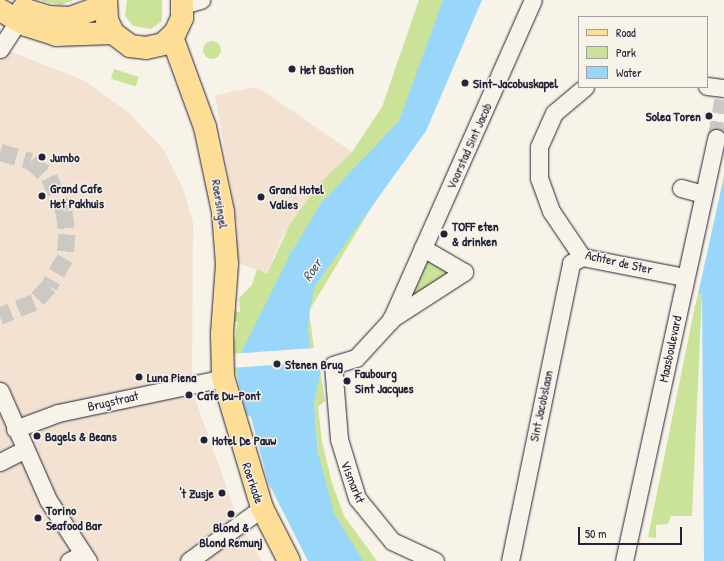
<!DOCTYPE html>
<style>
body{margin:0}
#map{position:relative;width:724px;height:561px;overflow:hidden;background:#f7f3e8;font-family:"Patrick Hand",sans-serif}
div>[style]{position:absolute}
.built>*{inset:0;background:#f3e1d1}
.green>*{inset:0;background:#cbe398;transform-origin:0 0}
.round{border-radius:50%}
.water>*{inset:0;background:#99d7fa}
.pier>*{inset:0;background:#f7f3e8;transform-origin:0 0}
.minor-tunnel>*{height:17px;margin-top:-8.5px;transform-origin:0;background:repeating-linear-gradient(90deg,#ccc9c5 0 17px,transparent 0 25px)}
.roads{filter:drop-shadow(0 0 1px #22223b) drop-shadow(0 0 1px #22223b)}
.minor>*{height:17px;margin:-8.5px;padding:0 8.5px;transform-origin:8.5px;border-radius:8.5px;background:#f7f3e8}
.major>*{height:22px;margin:-11px;padding:0 11px;transform-origin:11px;border-radius:11px;background:#fedd96}
.dots>*{width:11px;height:11px;translate:-50% -50%;box-sizing:border-box;border:2px solid #f7f3e8;border-radius:50%}
span{translate:-50% -50%;white-space:nowrap;text-align:center;line-height:1.15;-webkit-text-stroke:3px #f7f3e8;paint-order:stroke}
.poi-label{font-size:13px;color:#22223b;font-weight:700}
.left{translate:0 -50%;text-align:left}
.right{translate:-100% -50%;text-align:right}
.street-label{font-size:13px;color:#22223b}
.water-label{font-size:14px;color:#465874;font-style:italic}
.legend{position:absolute;left:578px;top:16px;width:130px;height:72px;box-sizing:border-box;background:#f7f3e8;border:1px solid #a29fa3;margin:0;padding:5px 7px;list-style:none;font-size:12px;color:#22223b}
.legend li{display:flex;align-items:center;gap:8px;height:20px}
.legend b{width:20px;border:1px solid #a29fa3}
.scale{position:absolute;left:578px;top:527px;width:104px;height:18px;box-sizing:border-box;border:2px solid #22223b;border-top:0;padding-left:5px;font-size:12px;line-height:14px;white-space:nowrap;color:#22223b;-webkit-text-stroke:3px #f7f3e8;paint-order:stroke}
</style>
<div id="map">
<div class="built">
<i style="clip-path:polygon(0 43px,9px 51px,83px 80px,128px 112px,164px 150px,183px 189px,193px 222px,192px 390px,240px 525px,262px 561px,0 561px)"></i>
<i style="clip-path:polygon(257px 87px,352px 152px,306px 202px,281px 239px,267px 274px,236px 262px,238px 228px,215px 95px)"></i>
</div>
<div class="green">
<i style="clip-path:polygon(74px 0,61px 5px,41px 1px,42px 0)"></i>
<i style="clip-path:polygon(127px 0,162px 0,162px 21px,151px 29px,133px 26px,125px 16px)"></i>
<i style="clip-path:polygon(419px 0,481px 0,427px 127px,388px 180px,309px 311px,316px 364px,311px 428px,319px 463px,314px 404px,320px 370px,325px 401px,318px 407px,322px 442px,332px 483px,344px 516px,377px 561px,306px 561px,234px 368px,233px 344px,238px 322px,231px 321px,232px 311px,240px 312px,239px 298px,252px 285px,257px 269px,267px 274px,290px 224px,319px 184px,352px 152px,382px 107px)"></i>
<i class="round" style="left:203px;top:41px;width:18px;height:18px"></i>
<i style="left:114px;top:69px;width:26px;height:10px;rotate:18deg"></i>
<i style="clip-path:polygon(426px 255px,454px 271px,407px 304px)"></i>
<i style="clip-path:polygon(702px 293px,692px 516px,671px 516px,668px 524px,656px 525px,656px 538px,648px 537px,695px 306px,698px 294px)"></i>
</div>
<div class="water">
<i style="clip-path:polygon(443px 0,482px 0,426px 131px,315px 286px,310px 308px,308px 331px,314px 365px,321px 370px,314px 404px,318px 453px,334px 513px,363px 561px,304px 561px,265px 484px,238px 381px,237px 361px,290px 255px,286px 250px,291px 253px,321px 203px,399px 121px)"></i>
<i style="clip-path:polygon(724px 176px,724px 561px,704px 561px,702px 294px,698px 294px)"></i>
</div>
<div class="pier">
<i style="left:315px;top:348px;width:14px;height:82px;rotate:86deg"></i>
<i style="clip-path:polygon(246px 414px,251px 417px,268px 482px,308px 561px,304px 561px,292px 543px,265px 484px)"></i>
</div>
<div class="minor-tunnel">
<i style="left:716px;top:138px;width:39px;rotate:-80deg"></i>
<i style="left:0;top:152px;width:32px;rotate:16deg"></i>
<i style="left:31px;top:161px;width:24px;rotate:42deg"></i>
<i style="left:49px;top:177px;width:37px;rotate:66deg"></i>
<i style="left:64px;top:211px;width:23px;rotate:83deg"></i>
<i style="left:67px;top:234px;width:24px;rotate:95deg"></i>
<i style="left:65px;top:258px;width:32px;rotate:120deg"></i>
<i style="left:49px;top:286px;width:22px;rotate:133deg"></i>
<i style="left:34px;top:302px;width:37px;rotate:158deg"></i>
</div>
<div class="roads">
<div class="minor">
<i style="left:183px;top:5px;width:19px;rotate:-16deg"></i>
<i style="left:0;top:49px;width:33px;rotate:-57deg"></i>
<i style="left:707px;top:86px;width:17px;rotate:7deg"></i>
<i style="left:585px;top:87px;width:40px;rotate:140deg"></i>
<i style="left:554px;top:113px;width:37px;rotate:114deg"></i>
<i style="left:539px;top:147px;width:31px;rotate:90deg"></i>
<i style="left:539px;top:178px;width:35px;rotate:70deg"></i>
<i style="left:551px;top:211px;width:55px;rotate:56deg"></i>
<i style="left:582px;top:257px;width:105px;rotate:11deg"></i>
<i style="left:681px;top:188px;width:23px;rotate:15deg"></i>
<i style="left:391px;top:319px;width:87px;rotate:-32.8deg"></i>
<i style="left:464px;top:272px;width:48px;rotate:-149.7deg"></i>
<i style="left:0;top:391px;width:119px;rotate:66.2deg"></i>
<i style="left:48px;top:500px;width:73px;rotate:56.7deg"></i>
<i style="left:15px;top:429px;width:46px;rotate:-20.4deg"></i>
<i style="left:58px;top:413px;width:159px;rotate:-11.9deg"></i>
<i style="left:0;top:462px;width:27px;rotate:-27deg"></i>
<i style="left:69px;top:561px;width:16px;rotate:-27deg"></i>
<i style="left:189px;top:561px;width:90px;rotate:-36deg"></i>
<i style="left:435px;top:561px;width:47px;rotate:-155.1deg"></i>
<i style="left:392px;top:541px;width:55px;rotate:-129.1deg"></i>
<i style="left:357px;top:498px;width:62px;rotate:-107deg"></i>
<i style="left:339px;top:439px;width:74px;rotate:-94.6deg"></i>
<i style="left:333px;top:365px;width:24px;rotate:-17deg"></i>
<i style="left:356px;top:358px;width:52px;rotate:-47.4deg"></i>
<i style="left:391px;top:320px;width:350px;rotate:-66.1deg"></i>
<i style="left:510px;top:561px;width:304px;rotate:-78.4deg"></i>
<i style="left:571px;top:263px;width:13px;rotate:-29deg"></i>
<i style="left:624px;top:561px;width:433px;rotate:-77.7deg"></i>
</div>
<div class="major">
<i style="left:106px;top:0;width:20px;rotate:87deg"></i>
<i style="left:107px;top:20px;width:14px;rotate:65deg"></i>
<i style="left:113px;top:33px;width:21px;rotate:37deg"></i>
<i style="left:130px;top:46px;width:16px;rotate:7deg"></i>
<i style="left:146px;top:48px;width:17px;rotate:-13deg"></i>
<i style="left:163px;top:44px;width:16px;rotate:-43deg"></i>
<i style="left:175px;top:33px;width:17px;rotate:-65deg"></i>
<i style="left:182px;top:18px;width:18px;rotate:-90deg"></i>
<i style="left:23px;top:9px;width:28px;rotate:17deg"></i>
<i style="left:50px;top:17px;width:20px;rotate:3deg"></i>
<i style="left:70px;top:18px;width:37px;rotate:-20deg"></i>
<i style="left:0;top:10px;width:30px;rotate:30deg"></i>
<i style="left:26px;top:25px;width:32px;rotate:18deg"></i>
<i style="left:56px;top:35px;width:57px;rotate:-2deg"></i>
<i style="left:172px;top:37px;width:96px;rotate:69.9deg"></i>
<i style="left:205px;top:127px;width:87px;rotate:78deg"></i>
<i style="left:223px;top:212px;width:52px;rotate:85.6deg"></i>
<i style="left:227px;top:264px;width:70px;rotate:94.1deg"></i>
<i style="left:222px;top:334px;width:43px;rotate:88.7deg"></i>
<i style="left:223px;top:377px;width:137px;rotate:73.4deg"></i>
<i style="left:262px;top:508px;width:59px;rotate:63deg"></i>
</div>
</div>
<div class="dots">
<i style="left:292px;top:69px;background:#22223b"></i>
<i style="left:465px;top:83px;background:#22223b"></i>
<i style="left:709px;top:116px;background:#22223b"></i>
<i style="left:42px;top:157px;background:#22223b"></i>
<i style="left:42px;top:196px;background:#22223b"></i>
<i style="left:261px;top:197px;background:#22223b"></i>
<i style="left:444px;top:234px;background:#22223b"></i>
<i style="left:277px;top:364px;background:#22223b"></i>
<i style="left:139px;top:377px;background:#22223b"></i>
<i style="left:347px;top:381px;background:#22223b"></i>
<i style="left:189px;top:395px;background:#22223b"></i>
<i style="left:37px;top:436px;background:#22223b"></i>
<i style="left:204px;top:440px;background:#22223b"></i>
<i style="left:222px;top:493px;background:#22223b"></i>
<i style="left:231px;top:514px;background:#22223b"></i>
<i style="left:38px;top:518px;background:#22223b"></i>
</div>
<div class="poi-label">
<span class="left" style="left:300px;top:69px">Het Bastion</span>
<span class="left" style="left:473px;top:83px">Sint-Jacobuskapel</span>
<span class="right" style="left:701px;top:116px">Solea Toren</span>
<span class="left" style="left:50px;top:157px">Jumbo</span>
<span class="left" style="left:50px;top:196px">Grand Cafe<br>Het Pakhuis</span>
<span class="left" style="left:269px;top:197px">Grand Hotel<br>Valies</span>
<span class="left" style="left:452px;top:234px">TOFF eten<br>&amp; drinken</span>
<span class="left" style="left:285px;top:364px">Stenen Brug</span>
<span class="left" style="left:355px;top:381px">Faubourg<br>Sint Jacques</span>
<span class="left" style="left:147px;top:377px">Luna Piena</span>
<span class="left" style="left:197px;top:395px">Cafe Du-Pont</span>
<span class="left" style="left:45px;top:436px">Bagels &amp; Beans</span>
<span class="left" style="left:212px;top:440px">Hotel De Pauw</span>
<span class="right" style="left:214px;top:493px">'t Zusje</span>
<span class="left" style="left:46px;top:518px">Torino<br>Seafood Bar</span>
<span style="left:231px;top:535px">Blond &amp;<br>Blond Remunj</span>
</div>
<div class="street-label">
<span style="left:469px;top:146px;rotate:-66deg">Voorstad Sint Jacob</span>
<span style="left:220px;top:204px;rotate:81deg">Roersingel</span>
<span style="left:619px;top:262px;rotate:13deg">Achter de Ster</span>
<span style="left:670px;top:349px;rotate:-78deg">Maasboulevard</span>
<span style="left:113px;top:401px;rotate:-13deg">Brugstraat</span>
<span style="left:541px;top:406px;rotate:-78deg">Sint Jacobslaan</span>
<span style="left:353px;top:482px;rotate:68deg">Vismarkt</span>
<span style="left:253px;top:483px;rotate:71deg">Roerkade</span>
</div>
<div class="water-label">
<span style="left:312px;top:270px;rotate:-55deg">Roer</span>
</div>
<ul class="legend">
<li><b style="height:5px;background:#fedd96"></b>Road</li>
<li><b style="height:11px;background:#cbe398"></b>Park</li>
<li><b style="height:11px;background:#99d7fa"></b>Water</li>
</ul>
<div class="scale">50 m</div>
</div>
